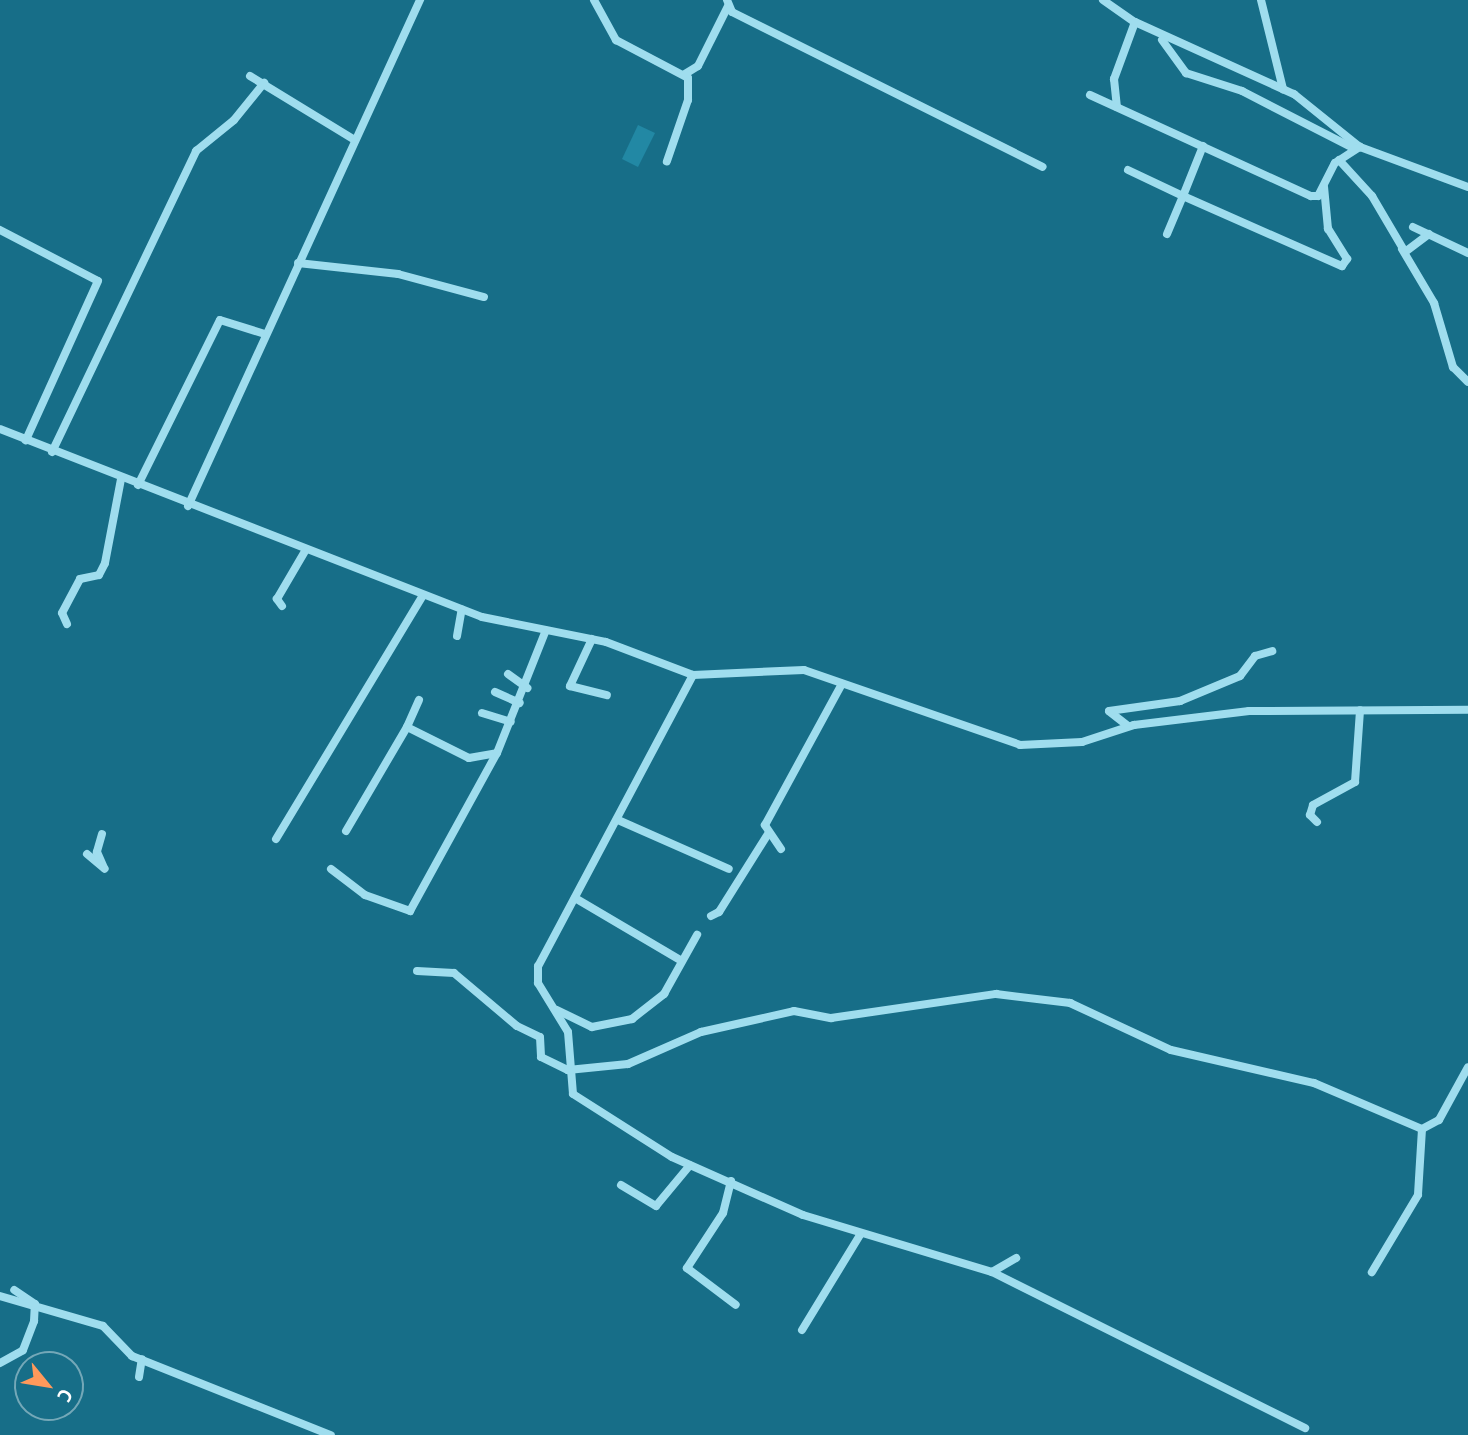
<!DOCTYPE html>
<meta charset="utf-8">
<style>
body{margin:0}
#map{position:relative;width:1468px;height:1435px;overflow:hidden;background:#176e88;font-family:"PT Sans",sans-serif}
div>[style]{position:absolute}
.green>*{inset:0;background:#2288a4}
.minor>*{height:8px;margin:-4px;padding:0 4px;transform-origin:4px;border-radius:4px;background:#9fddee}
span{translate:-50% -50%;white-space:nowrap;text-align:center;line-height:1.15;-webkit-text-stroke:7px #176e88;paint-order:stroke}
.north{position:absolute;left:14px;top:1351px;width:70px;height:70px;box-sizing:border-box;background:#176e88;border:2px solid #74a8b8;border-radius:50%;rotate:120deg;font-size:19px;font-weight:700;line-height:28px;text-align:center;color:#fff}
.north::after{content:'';display:block;margin:auto;width:24px;height:32px;background:#ff995b;clip-path:polygon(50% 0,100% 100%,50% 72%,0 100%)}
</style>
<div id="map">
<div class="green">
<div style="clip-path:polygon(638px 125px,655px 133px,638px 167px,622px 159px)"></div>
</div>
<div class="minor">
<div style="left:594px;top:0;width:46px;rotate:61.2deg"></div>
<div style="left:616px;top:40px;width:81px;rotate:27.8deg"></div>
<div style="left:688px;top:78px;width:22px;rotate:90deg"></div>
<div style="left:688px;top:100px;width:65px;rotate:109deg"></div>
<div style="left:727px;top:0;width:13px;rotate:67deg"></div>
<div style="left:732px;top:12px;width:347px;rotate:26.5deg"></div>
<div style="left:1103px;top:0;width:39px;rotate:35deg"></div>
<div style="left:1135px;top:22px;width:61px;rotate:110.2deg"></div>
<div style="left:1114px;top:79px;width:28px;rotate:84deg"></div>
<div style="left:1261px;top:0;width:92px;rotate:76.1deg"></div>
<div style="left:1135px;top:22px;width:175px;rotate:24.4deg"></div>
<div style="left:1294px;top:94px;width:85px;rotate:38.8deg"></div>
<div style="left:1162px;top:40px;width:41px;rotate:54deg"></div>
<div style="left:1186px;top:73px;width:59px;rotate:17.8deg"></div>
<div style="left:1242px;top:91px;width:127px;rotate:27.2deg"></div>
<div style="left:685px;top:74px;width:15px;rotate:-32deg"></div>
<div style="left:698px;top:66px;width:67px;rotate:-63.4deg"></div>
<div style="left:250px;top:76px;width:123px;rotate:31.4deg"></div>
<div style="left:1090px;top:95px;width:243px;rotate:24.6deg"></div>
<div style="left:1311px;top:196px;width:7px"></div>
<div style="left:1318px;top:196px;width:37px;rotate:-63deg"></div>
<div style="left:1335px;top:163px;width:30px;rotate:-33deg"></div>
<div style="left:1360px;top:147px;width:115px;rotate:20.3deg"></div>
<div style="left:1339px;top:160px;width:49px;rotate:47.5deg"></div>
<div style="left:1372px;top:196px;width:65px;rotate:59.5deg"></div>
<div style="left:1405px;top:252px;width:30px;rotate:-37deg"></div>
<div style="left:1128px;top:170px;width:61px;rotate:25.3deg"></div>
<div style="left:1183px;top:196px;width:54px;rotate:-68.2deg"></div>
<div style="left:1413px;top:227px;width:61px;rotate:25.3deg"></div>
<div style="left:0;top:230px;width:110px;rotate:27.5deg"></div>
<div style="left:98px;top:281px;width:175px;rotate:114.4deg"></div>
<div style="left:1167px;top:234px;width:41px;rotate:-67.2deg"></div>
<div style="left:1183px;top:196px;width:174px;rotate:23.8deg"></div>
<div style="left:1342px;top:266px;width:9px;rotate:-54deg"></div>
<div style="left:1347px;top:259px;width:36px;rotate:-122deg"></div>
<div style="left:1328px;top:229px;width:42px;rotate:-95.4deg"></div>
<div style="left:1402px;top:249px;width:63px;rotate:59.3deg"></div>
<div style="left:1434px;top:303px;width:67px;rotate:73.5deg"></div>
<div style="left:1453px;top:367px;width:21px;rotate:45deg"></div>
<div style="left:298px;top:263px;width:101px;rotate:6.3deg"></div>
<div style="left:398px;top:274px;width:89px;rotate:15deg"></div>
<div style="left:0;top:429px;width:517px;rotate:21.31deg"></div>
<div style="left:482px;top:617px;width:126px;rotate:11.4deg"></div>
<div style="left:606px;top:642px;width:93px;rotate:20.8deg"></div>
<div style="left:693px;top:675px;width:111px;rotate:-2.6deg"></div>
<div style="left:804px;top:670px;width:229px;rotate:19.1deg"></div>
<div style="left:1020px;top:745px;width:62px;rotate:-2.8deg"></div>
<div style="left:1082px;top:742px;width:55px;rotate:-18.1deg"></div>
<div style="left:1134px;top:725px;width:116px;rotate:-6.9deg"></div>
<div style="left:1249px;top:711px;width:219px;rotate:-0.3deg"></div>
<div style="left:52px;top:452px;width:334px;rotate:-64.4deg"></div>
<div style="left:196px;top:151px;width:49px;rotate:-39.2deg"></div>
<div style="left:234px;top:120px;width:48px;rotate:-51deg"></div>
<div style="left:138px;top:485px;width:184px;rotate:-63.6deg"></div>
<div style="left:220px;top:320px;width:47px;rotate:17.3deg"></div>
<div style="left:188px;top:506px;width:557px;rotate:-65.37deg"></div>
<div style="left:282px;top:606px;width:9px;rotate:-126deg"></div>
<div style="left:277px;top:599px;width:56px;rotate:-59.7deg"></div>
<div style="left:67px;top:624px;width:12px;rotate:-114deg"></div>
<div style="left:62px;top:613px;width:38px;rotate:-62deg"></div>
<div style="left:80px;top:579px;width:19px;rotate:-12deg"></div>
<div style="left:99px;top:575px;width:13px;rotate:-63deg"></div>
<div style="left:105px;top:563px;width:86px;rotate:-79.2deg"></div>
<div style="left:457px;top:636px;width:27px;rotate:-80deg"></div>
<div style="left:592px;top:639px;width:52px;rotate:115.1deg"></div>
<div style="left:570px;top:686px;width:38px;rotate:14deg"></div>
<div style="left:508px;top:674px;width:24px;rotate:36deg"></div>
<div style="left:693px;top:675px;width:330px;rotate:118deg"></div>
<div style="left:538px;top:966px;width:17px;rotate:90deg"></div>
<div style="left:538px;top:983px;width:57px;rotate:58.5deg"></div>
<div style="left:568px;top:1032px;width:62px;rotate:85.4deg"></div>
<div style="left:573px;top:1094px;width:117px;rotate:32.5deg"></div>
<div style="left:672px;top:1157px;width:143px;rotate:23.9deg"></div>
<div style="left:803px;top:1215px;width:197px;rotate:16.8deg"></div>
<div style="left:992px;top:1272px;width:28px;rotate:-30deg"></div>
<div style="left:495px;top:692px;width:27px;rotate:24deg"></div>
<div style="left:419px;top:700px;width:30px;rotate:114deg"></div>
<div style="left:407px;top:727px;width:69px;rotate:26.6deg"></div>
<div style="left:469px;top:758px;width:28px;rotate:-10deg"></div>
<div style="left:497px;top:753px;width:132px;rotate:-68.3deg"></div>
<div style="left:482px;top:713px;width:30px;rotate:17deg"></div>
<div style="left:1128px;top:726px;width:24px;rotate:-142deg"></div>
<div style="left:1109px;top:711px;width:72px;rotate:-8deg"></div>
<div style="left:1180px;top:701px;width:65px;rotate:-22.6deg"></div>
<div style="left:1240px;top:676px;width:25px;rotate:-53deg"></div>
<div style="left:1255px;top:656px;width:18px;rotate:-16deg"></div>
<div style="left:618px;top:820px;width:121px;rotate:23.8deg"></div>
<div style="left:1317px;top:822px;width:10px;rotate:-135deg"></div>
<div style="left:1310px;top:815px;width:10px;rotate:-73deg"></div>
<div style="left:1313px;top:805px;width:48px;rotate:-28.7deg"></div>
<div style="left:1355px;top:782px;width:72px;rotate:-86deg"></div>
<div style="left:346px;top:831px;width:121px;rotate:-59.6deg"></div>
<div style="left:102px;top:834px;width:19px;rotate:106deg"></div>
<div style="left:97px;top:852px;width:17px;rotate:66deg"></div>
<div style="left:276px;top:839px;width:283px;rotate:-58.9deg"></div>
<div style="left:781px;top:849px;width:29px;rotate:-124deg"></div>
<div style="left:765px;top:825px;width:161px;rotate:-61.4deg"></div>
<div style="left:87px;top:854px;width:23px;rotate:40deg"></div>
<div style="left:331px;top:869px;width:43px;rotate:37.4deg"></div>
<div style="left:365px;top:895px;width:48px;rotate:19.6deg"></div>
<div style="left:410px;top:911px;width:180px;rotate:-61.2deg"></div>
<div style="left:575px;top:898px;width:124px;rotate:30.5deg"></div>
<div style="left:711px;top:916px;width:9px;rotate:-27deg"></div>
<div style="left:719px;top:912px;width:92px;rotate:-57.9deg"></div>
<div style="left:417px;top:971px;width:37px;rotate:3deg"></div>
<div style="left:454px;top:973px;width:82px;rotate:40.1deg"></div>
<div style="left:517px;top:1026px;width:25px;rotate:26deg"></div>
<div style="left:540px;top:1037px;width:20px;rotate:87deg"></div>
<div style="left:541px;top:1057px;width:30px;rotate:26deg"></div>
<div style="left:568px;top:1070px;width:60px;rotate:-5.7deg"></div>
<div style="left:628px;top:1064px;width:80px;rotate:-23.7deg"></div>
<div style="left:701px;top:1032px;width:95px;rotate:-12.7deg"></div>
<div style="left:794px;top:1011px;width:38px;rotate:11deg"></div>
<div style="left:831px;top:1018px;width:167px;rotate:-8.3deg"></div>
<div style="left:996px;top:994px;width:75px;rotate:6.9deg"></div>
<div style="left:1070px;top:1003px;width:111px;rotate:25deg"></div>
<div style="left:1171px;top:1050px;width:147px;rotate:13deg"></div>
<div style="left:1314px;top:1083px;width:117px;rotate:23.1deg"></div>
<div style="left:1422px;top:1129px;width:66px;rotate:93.5deg"></div>
<div style="left:1418px;top:1195px;width:90px;rotate:120.9deg"></div>
<div style="left:557px;top:1010px;width:39px;rotate:26deg"></div>
<div style="left:592px;top:1027px;width:41px;rotate:-11.3deg"></div>
<div style="left:632px;top:1019px;width:41px;rotate:-38deg"></div>
<div style="left:664px;top:994px;width:68px;rotate:-60.8deg"></div>
<div style="left:1422px;top:1129px;width:19px;rotate:-28deg"></div>
<div style="left:1439px;top:1120px;width:60px;rotate:-61.3deg"></div>
<div style="left:731px;top:1181px;width:33px;rotate:104deg"></div>
<div style="left:723px;top:1213px;width:66px;rotate:123.2deg"></div>
<div style="left:687px;top:1268px;width:61px;rotate:37.1deg"></div>
<div style="left:621px;top:1185px;width:41px;rotate:31deg"></div>
<div style="left:656px;top:1206px;width:53px;rotate:-50.3deg"></div>
<div style="left:992px;top:1272px;width:350px;rotate:26.5deg"></div>
<div style="left:0;top:1296px;width:107px;rotate:16.2deg"></div>
<div style="left:103px;top:1326px;width:42px;rotate:46deg"></div>
<div style="left:132px;top:1356px;width:214px;rotate:21.7deg"></div>
<div style="left:802px;top:1330px;width:111px;rotate:-58.6deg"></div>
<div style="left:0;top:1363px;width:26px;rotate:-29deg"></div>
<div style="left:23px;top:1350px;width:31px;rotate:-69deg"></div>
<div style="left:34px;top:1321px;width:17px;rotate:-87deg"></div>
<div style="left:35px;top:1304px;width:25px;rotate:-146deg"></div>
<div style="left:139px;top:1377px;width:18px;rotate:-81deg"></div>
</div>
<div class="north">С</div>
</div>
